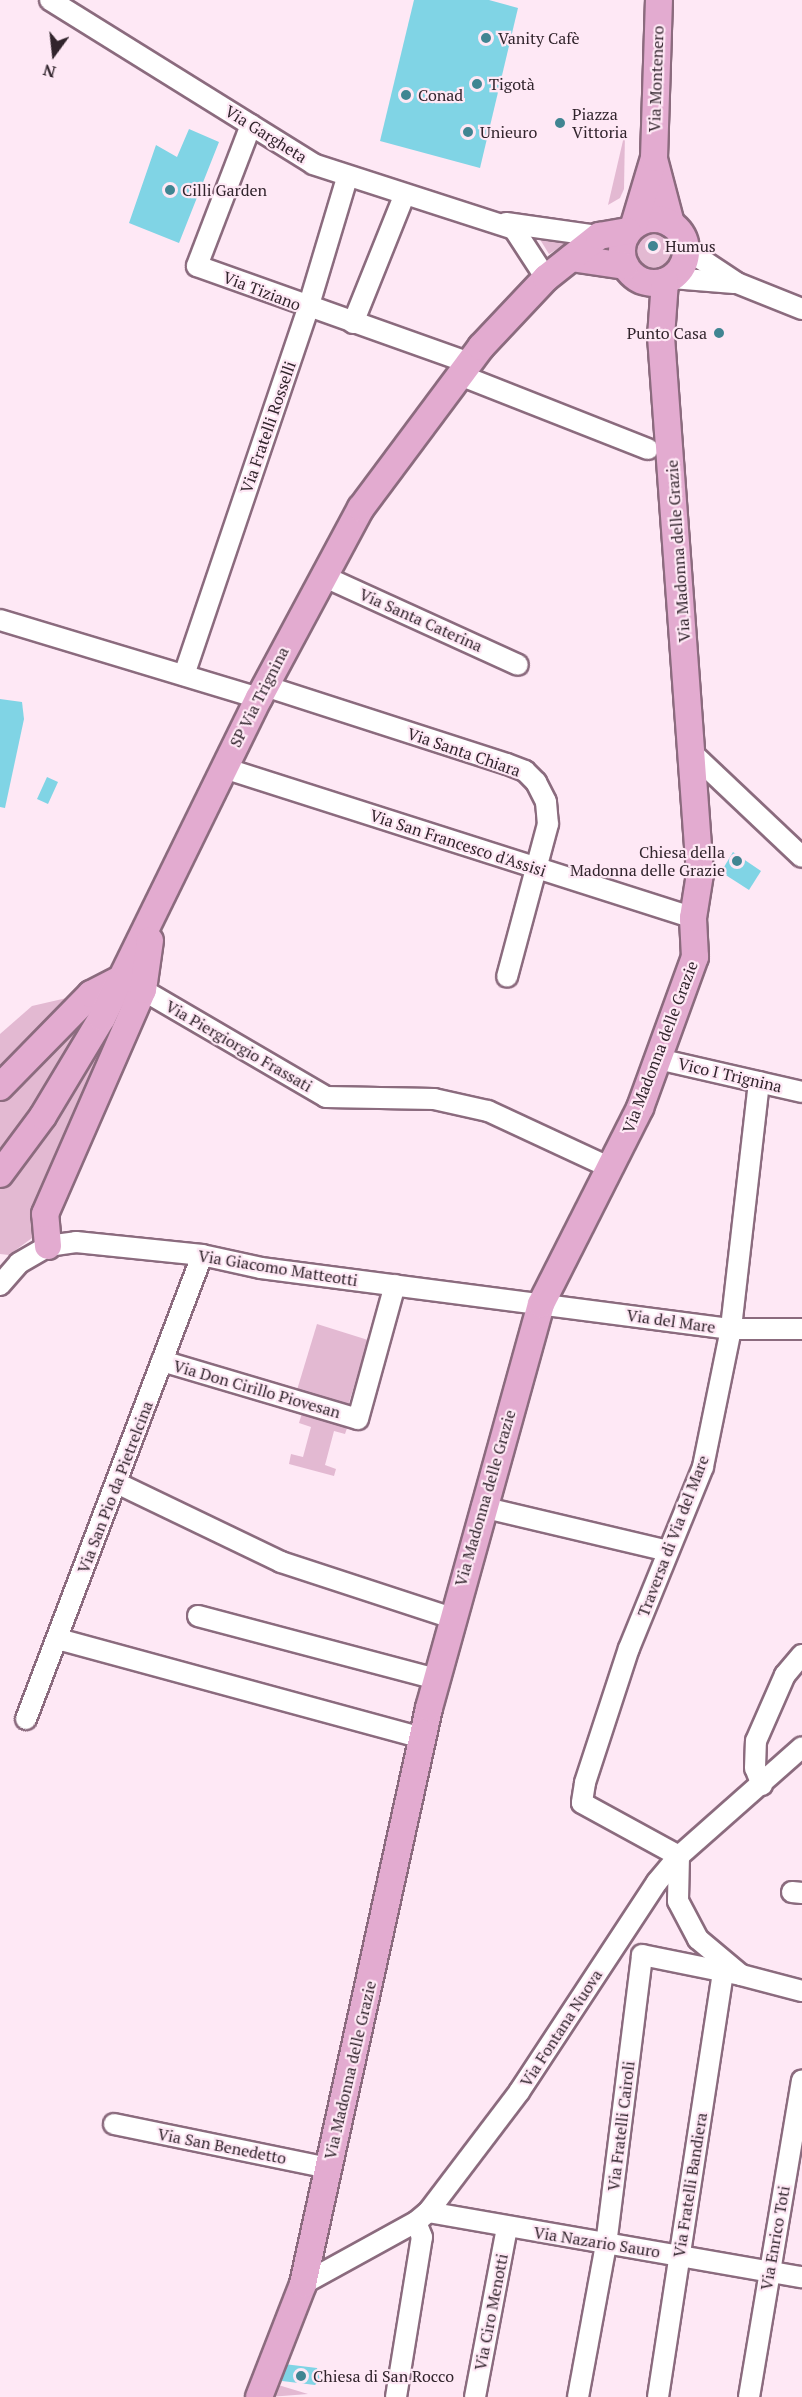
<!DOCTYPE html>
<meta charset="utf-8">
<style>
body{margin:0}
#map{position:relative;width:802px;height:2397px;overflow:hidden;background:#fee8f5;font-family:"PT Serif",serif}
div>[style]{position:absolute}
.green>*{inset:0;background:#e3b9d2}
.round{border-radius:50%}
.building>*{inset:0;background:#80d4e5}
.roads{filter:drop-shadow(2px 0 #8b6b7e) drop-shadow(-2px 0 #8b6b7e) drop-shadow(0 2px #8b6b7e) drop-shadow(0 -2px #8b6b7e)}
.minor>*{height:20px;margin:-10px;padding:0 10px;transform-origin:10px;border-radius:10px;background:#fff}
.major>*{height:26px;margin:-13px;padding:0 13px;transform-origin:13px;border-radius:13px;background:#e3abd0}
.major>.ring{margin:-13px;padding:0;box-sizing:content-box;background:none;border:26px solid #e3abd0;border-radius:50%}
.dots>*{width:16px;height:16px;translate:-50% -50%;box-sizing:border-box;border:3px solid #fee8f5;border-radius:50%}
span{translate:-50% -50%;white-space:nowrap;text-align:center;line-height:1.15;-webkit-text-stroke:4.5px #fee8f5;paint-order:stroke}
.poi-label{font-size:16px;color:#31242c}
.left{translate:0 -50%;text-align:left}
.right{translate:-100% -50%;text-align:right}
.street-label{font-size:16px;color:#31242c}
.north{position:absolute;left:24px;top:24px;width:60px;height:60px;-webkit-text-stroke:4px #fee8f5;paint-order:stroke;rotate:195deg;font-size:16px;font-weight:700;line-height:24px;text-align:center;color:#31242c}
.north::after{content:'';display:block;margin:auto;width:21px;height:27px;background:#31242c;clip-path:polygon(50% 0,100% 100%,50% 72%,0 100%)}
</style>
<div id="map">
<div class="green">
<div style="clip-path:polygon(625px 132px,624px 189px,620px 198px,608px 205px)"></div>
<div class="round" style="left:634px;top:231px;width:42px;height:42px"></div>
<div style="clip-path:polygon(536px 233px,569px 242px,549px 254px)"></div>
<div style="clip-path:polygon(71px 997px,119px 1031px,32px 1238px,9px 1255px,0 1254px,0 1034px,32px 1006px)"></div>
<div style="clip-path:polygon(317px 1324px,368px 1340px,348px 1406px,297px 1390px)"></div>
<div style="clip-path:polygon(302px 1413px,348px 1425px,345px 1434px,334px 1431px,325px 1465px,336px 1469px,334px 1476px,289px 1464px,291px 1454px,303px 1457px,311px 1427px,299px 1423px)"></div>
<div style="clip-path:polygon(275px 2384px,308px 2394px,269px 2397px)"></div>
</div>
<div class="building">
<div style="clip-path:polygon(414px 0,489px 0,518px 8px,480px 168px,380px 141px)"></div>
<div style="clip-path:polygon(189px 129px,219px 142px,179px 243px,129px 223px,156px 145px,177px 157px)"></div>
<div style="clip-path:polygon(0 699px,22px 702px,24px 719px,5px 808px,0 807px)"></div>
<div style="clip-path:polygon(47px 777px,58px 782px,48px 804px,37px 799px)"></div>
<div style="clip-path:polygon(733px 852px,761px 871px,749px 890px,721px 872px)"></div>
<div style="clip-path:polygon(284px 2364px,317px 2368px,320px 2380px,315px 2385px,282px 2381px)"></div>
</div>
<div class="roads">
<div class="minor">
<div style="left:50px;top:0;width:310px;rotate:31.9deg"></div>
<div style="left:313px;top:164px;width:211px;rotate:17.9deg"></div>
<div style="left:514px;top:229px;width:59px;rotate:56.9deg"></div>
<div style="left:251px;top:125px;width:151px;rotate:111deg"></div>
<div style="left:197px;top:266px;width:290px;rotate:19.6deg"></div>
<div style="left:506px;top:223px;width:94px;rotate:8deg"></div>
<div style="left:686px;top:249px;width:61px;rotate:33.7deg"></div>
<div style="left:737px;top:283px;width:70px;rotate:21.8deg"></div>
<div style="left:672px;top:278px;width:62px;rotate:4.6deg"></div>
<div style="left:353px;top:323px;width:137px;rotate:-68.1deg"></div>
<div style="left:460px;top:375px;width:202px;rotate:21.5deg"></div>
<div style="left:323px;top:576px;width:214px;rotate:24.5deg"></div>
<div style="left:0;top:620px;width:270px;rotate:16.8deg"></div>
<div style="left:184px;top:675px;width:387px;rotate:-71.3deg"></div>
<div style="left:308px;top:308px;width:136px;rotate:-73.3deg"></div>
<div style="left:265px;top:686px;width:254px;rotate:17.9deg"></div>
<div style="left:507px;top:764px;width:19px;rotate:21deg"></div>
<div style="left:525px;top:771px;width:16px;rotate:45deg"></div>
<div style="left:536px;top:782px;width:22px;rotate:63deg"></div>
<div style="left:546px;top:802px;width:22px;rotate:85deg"></div>
<div style="left:548px;top:824px;width:158px;rotate:105deg"></div>
<div style="left:692px;top:753px;width:151px;rotate:43.4deg"></div>
<div style="left:224px;top:768px;width:492px;rotate:17.7deg"></div>
<div style="left:143px;top:990px;width:212px;rotate:30.3deg"></div>
<div style="left:326px;top:1097px;width:108px;rotate:1.1deg"></div>
<div style="left:434px;top:1099px;width:55px;rotate:12.5deg"></div>
<div style="left:488px;top:1111px;width:136px;rotate:24.9deg"></div>
<div style="left:658px;top:1059px;width:148px;rotate:12.9deg"></div>
<div style="left:759px;top:1082px;width:249px;rotate:96.5deg"></div>
<div style="left:731px;top:1329px;width:141px;rotate:101.5deg"></div>
<div style="left:703px;top:1467px;width:196px;rotate:112.2deg"></div>
<div style="left:629px;top:1648px;width:142px;rotate:108.1deg"></div>
<div style="left:585px;top:1783px;width:20px;rotate:99deg"></div>
<div style="left:582px;top:1803px;width:111px;rotate:28.7deg"></div>
<div style="left:679px;top:1856px;width:45px;rotate:91.3deg"></div>
<div style="left:678px;top:1901px;width:43px;rotate:62.2deg"></div>
<div style="left:698px;top:1939px;width:56px;rotate:39.9deg"></div>
<div style="left:741px;top:1975px;width:63px;rotate:14.7deg"></div>
<div style="left:0;top:1285px;width:29px;rotate:-49deg"></div>
<div style="left:19px;top:1263px;width:34px;rotate:-30deg"></div>
<div style="left:48px;top:1246px;width:28px;rotate:-8deg"></div>
<div style="left:76px;top:1242px;width:127px;rotate:5.9deg"></div>
<div style="left:202px;top:1255px;width:60px;rotate:12.4deg"></div>
<div style="left:261px;top:1268px;width:474px;rotate:7.4deg"></div>
<div style="left:731px;top:1329px;width:71px"></div>
<div style="left:162px;top:1361px;width:204px;rotate:16.5deg"></div>
<div style="left:358px;top:1419px;width:139px;rotate:-74.6deg"></div>
<div style="left:117px;top:1483px;width:182px;rotate:25.7deg"></div>
<div style="left:281px;top:1562px;width:180px;rotate:18.1deg"></div>
<div style="left:482px;top:1507px;width:191px;rotate:13.3deg"></div>
<div style="left:198px;top:1616px;width:246px;rotate:14.8deg"></div>
<div style="left:58px;top:1639px;width:378px;rotate:15.2deg"></div>
<div style="left:26px;top:1719px;width:496px;rotate:-69.2deg"></div>
<div style="left:762px;top:1785px;width:18px;rotate:-112deg"></div>
<div style="left:755px;top:1768px;width:27px;rotate:-88deg"></div>
<div style="left:756px;top:1741px;width:72px;rotate:-66.3deg"></div>
<div style="left:785px;top:1675px;width:26px;rotate:-50deg"></div>
<div style="left:792px;top:1892px;width:10px;rotate:6deg"></div>
<div style="left:114px;top:2124px;width:219px;rotate:11.6deg"></div>
<div style="left:428px;top:2212px;width:380px;rotate:9.9deg"></div>
<div style="left:303px;top:2284px;width:129px;rotate:-28.8deg"></div>
<div style="left:416px;top:2222px;width:16px;rotate:-40deg"></div>
<div style="left:428px;top:2212px;width:151px;rotate:-52.8deg"></div>
<div style="left:519px;top:2092px;width:251px;rotate:-56.7deg"></div>
<div style="left:657px;top:1882px;width:34px;rotate:-50deg"></div>
<div style="left:679px;top:1856px;width:164px;rotate:-41.5deg"></div>
<div style="left:396px;top:2397px;width:162px;rotate:-80.8deg"></div>
<div style="left:422px;top:2237px;width:16px;rotate:-112deg"></div>
<div style="left:475px;top:2397px;width:173px;rotate:-79.3deg"></div>
<div style="left:578px;top:2397px;width:155px;rotate:-79.6deg"></div>
<div style="left:606px;top:2245px;width:292px;rotate:-82.9deg"></div>
<div style="left:642px;top:1955px;width:101px;rotate:11.4deg"></div>
<div style="left:658px;top:2397px;width:428px;rotate:-81.3deg"></div>
<div style="left:749px;top:2397px;width:321px;rotate:-80.5deg"></div>
</div>
<div class="major">
<div style="left:654px;top:159px;width:67px;rotate:75.3deg"></div>
<div class="ring" style="left:622px;top:219px;width:38px;height:38px"></div>
<div style="left:634px;top:225px;width:70px;rotate:-73.4deg"></div>
<div style="left:654px;top:158px;width:158px;rotate:-88.2deg"></div>
<div style="left:572px;top:258px;width:54px;rotate:8.6deg"></div>
<div style="left:0;top:1087px;width:130px;rotate:-45.6deg"></div>
<div style="left:91px;top:994px;width:36px;rotate:-27deg"></div>
<div style="left:0;top:1174px;width:72px;rotate:-53.4deg"></div>
<div style="left:43px;top:1116px;width:114px;rotate:-59deg"></div>
<div style="left:102px;top:1018px;width:356px;rotate:-63.9deg"></div>
<div style="left:259px;top:698px;width:216px;rotate:-61.8deg"></div>
<div style="left:361px;top:508px;width:201px;rotate:-53.3deg"></div>
<div style="left:481px;top:347px;width:95px;rotate:-46.7deg"></div>
<div style="left:546px;top:278px;width:68px;rotate:-38.4deg"></div>
<div style="left:599px;top:236px;width:29px;rotate:-10deg"></div>
<div style="left:48px;top:1246px;width:32px;rotate:-95deg"></div>
<div style="left:45px;top:1214px;width:244px;rotate:-66.4deg"></div>
<div style="left:143px;top:990px;width:50px;rotate:-82deg"></div>
<div style="left:259px;top:2397px;width:121px;rotate:-68.7deg"></div>
<div style="left:303px;top:2284px;width:590px;rotate:-77.66deg"></div>
<div style="left:429px;top:1708px;width:419px;rotate:-74.5deg"></div>
<div style="left:541px;top:1304px;width:220px;rotate:-63.2deg"></div>
<div style="left:640px;top:1108px;width:161px;rotate:-70deg"></div>
<div style="left:695px;top:957px;width:39px;rotate:-93deg"></div>
<div style="left:693px;top:918px;width:45px;rotate:-81deg"></div>
<div style="left:700px;top:874px;width:538px;rotate:-94.15deg"></div>
<div style="left:661px;top:337px;width:56px;rotate:-85.9deg"></div>
</div>
</div>
<div class="dots">
<div style="left:486px;top:38px;background:#408592"></div>
<div style="left:477px;top:84px;background:#408592"></div>
<div style="left:406px;top:95px;background:#408592"></div>
<div style="left:560px;top:123px;background:#408592"></div>
<div style="left:468px;top:132px;background:#408592"></div>
<div style="left:170px;top:190px;background:#408592"></div>
<div style="left:653px;top:246px;background:#408592"></div>
<div style="left:719px;top:333px;background:#408592"></div>
<div style="left:737px;top:861px;background:#408592"></div>
<div style="left:301px;top:2376px;background:#408592"></div>
</div>
<div class="poi-label">
<span class="left" style="left:498px;top:38px">Vanity Cafè</span>
<span class="left" style="left:489px;top:84px">Tigotà</span>
<span class="left" style="left:418px;top:95px">Conad</span>
<span class="left" style="left:572px;top:123px">Piazza<br>Vittoria</span>
<span class="left" style="left:480px;top:132px">Unieuro</span>
<span class="left" style="left:182px;top:190px">Cilli Garden</span>
<span class="left" style="left:665px;top:246px">Humus</span>
<span class="right" style="left:707px;top:333px">Punto Casa</span>
<span class="right" style="left:725px;top:861px">Chiesa della<br>Madonna delle Grazie</span>
<span class="left" style="left:313px;top:2376px">Chiesa di San Rocco</span>
</div>
<div class="street-label">
<span style="left:656px;top:79px;rotate:-88deg">Via Montenero</span>
<span style="left:266px;top:134px;rotate:32deg">Via Gargheta</span>
<span style="left:262px;top:291px;rotate:21deg">Via Tiziano</span>
<span style="left:268px;top:427px;rotate:-71deg">Via Fratelli Rosselli</span>
<span style="left:678px;top:551px;rotate:-94deg">Via Madonna delle Grazie</span>
<span style="left:421px;top:620px;rotate:24deg">Via Santa Caterina</span>
<span style="left:259px;top:697px;rotate:-63deg">SP Via Trignina</span>
<span style="left:464px;top:752px;rotate:19deg">Via Santa Chiara</span>
<span style="left:458px;top:843px;rotate:18deg">Via San Francesco d'Assisi</span>
<span style="left:239px;top:1046px;rotate:30deg">Via Piergiorgio Frassati</span>
<span style="left:660px;top:1047px;rotate:-69deg">Via Madonna delle Grazie</span>
<span style="left:730px;top:1075px;rotate:13deg">Vico I Trignina</span>
<span style="left:278px;top:1268px;rotate:9deg">Via Giacomo Matteotti</span>
<span style="left:671px;top:1321px;rotate:8deg">Via del Mare</span>
<span style="left:257px;top:1389px;rotate:16deg">Via Don Cirillo Piovesan</span>
<span style="left:115px;top:1487px;rotate:-69deg">Via San Pio da Pietrelcina</span>
<span style="left:485px;top:1498px;rotate:-74deg">Via Madonna delle Grazie</span>
<span style="left:673px;top:1536px;rotate:-69deg">Traversa di Via del Mare</span>
<span style="left:561px;top:2028px;rotate:-57deg">Via Fontana Nuova</span>
<span style="left:350px;top:2070px;rotate:-77deg">Via Madonna delle Grazie</span>
<span style="left:621px;top:2126px;rotate:-83deg">Via Fratelli Cairoli</span>
<span style="left:222px;top:2146px;rotate:11deg">Via San Benedetto</span>
<span style="left:690px;top:2185px;rotate:-81deg">Via Fratelli Bandiera</span>
<span style="left:775px;top:2238px;rotate:-80deg">Via Enrico Toti</span>
<span style="left:597px;top:2242px;rotate:9deg">Via Nazario Sauro</span>
<span style="left:491px;top:2312px;rotate:-79deg">Via Ciro Menotti</span>
</div>
<div class="north">N</div>
</div>
